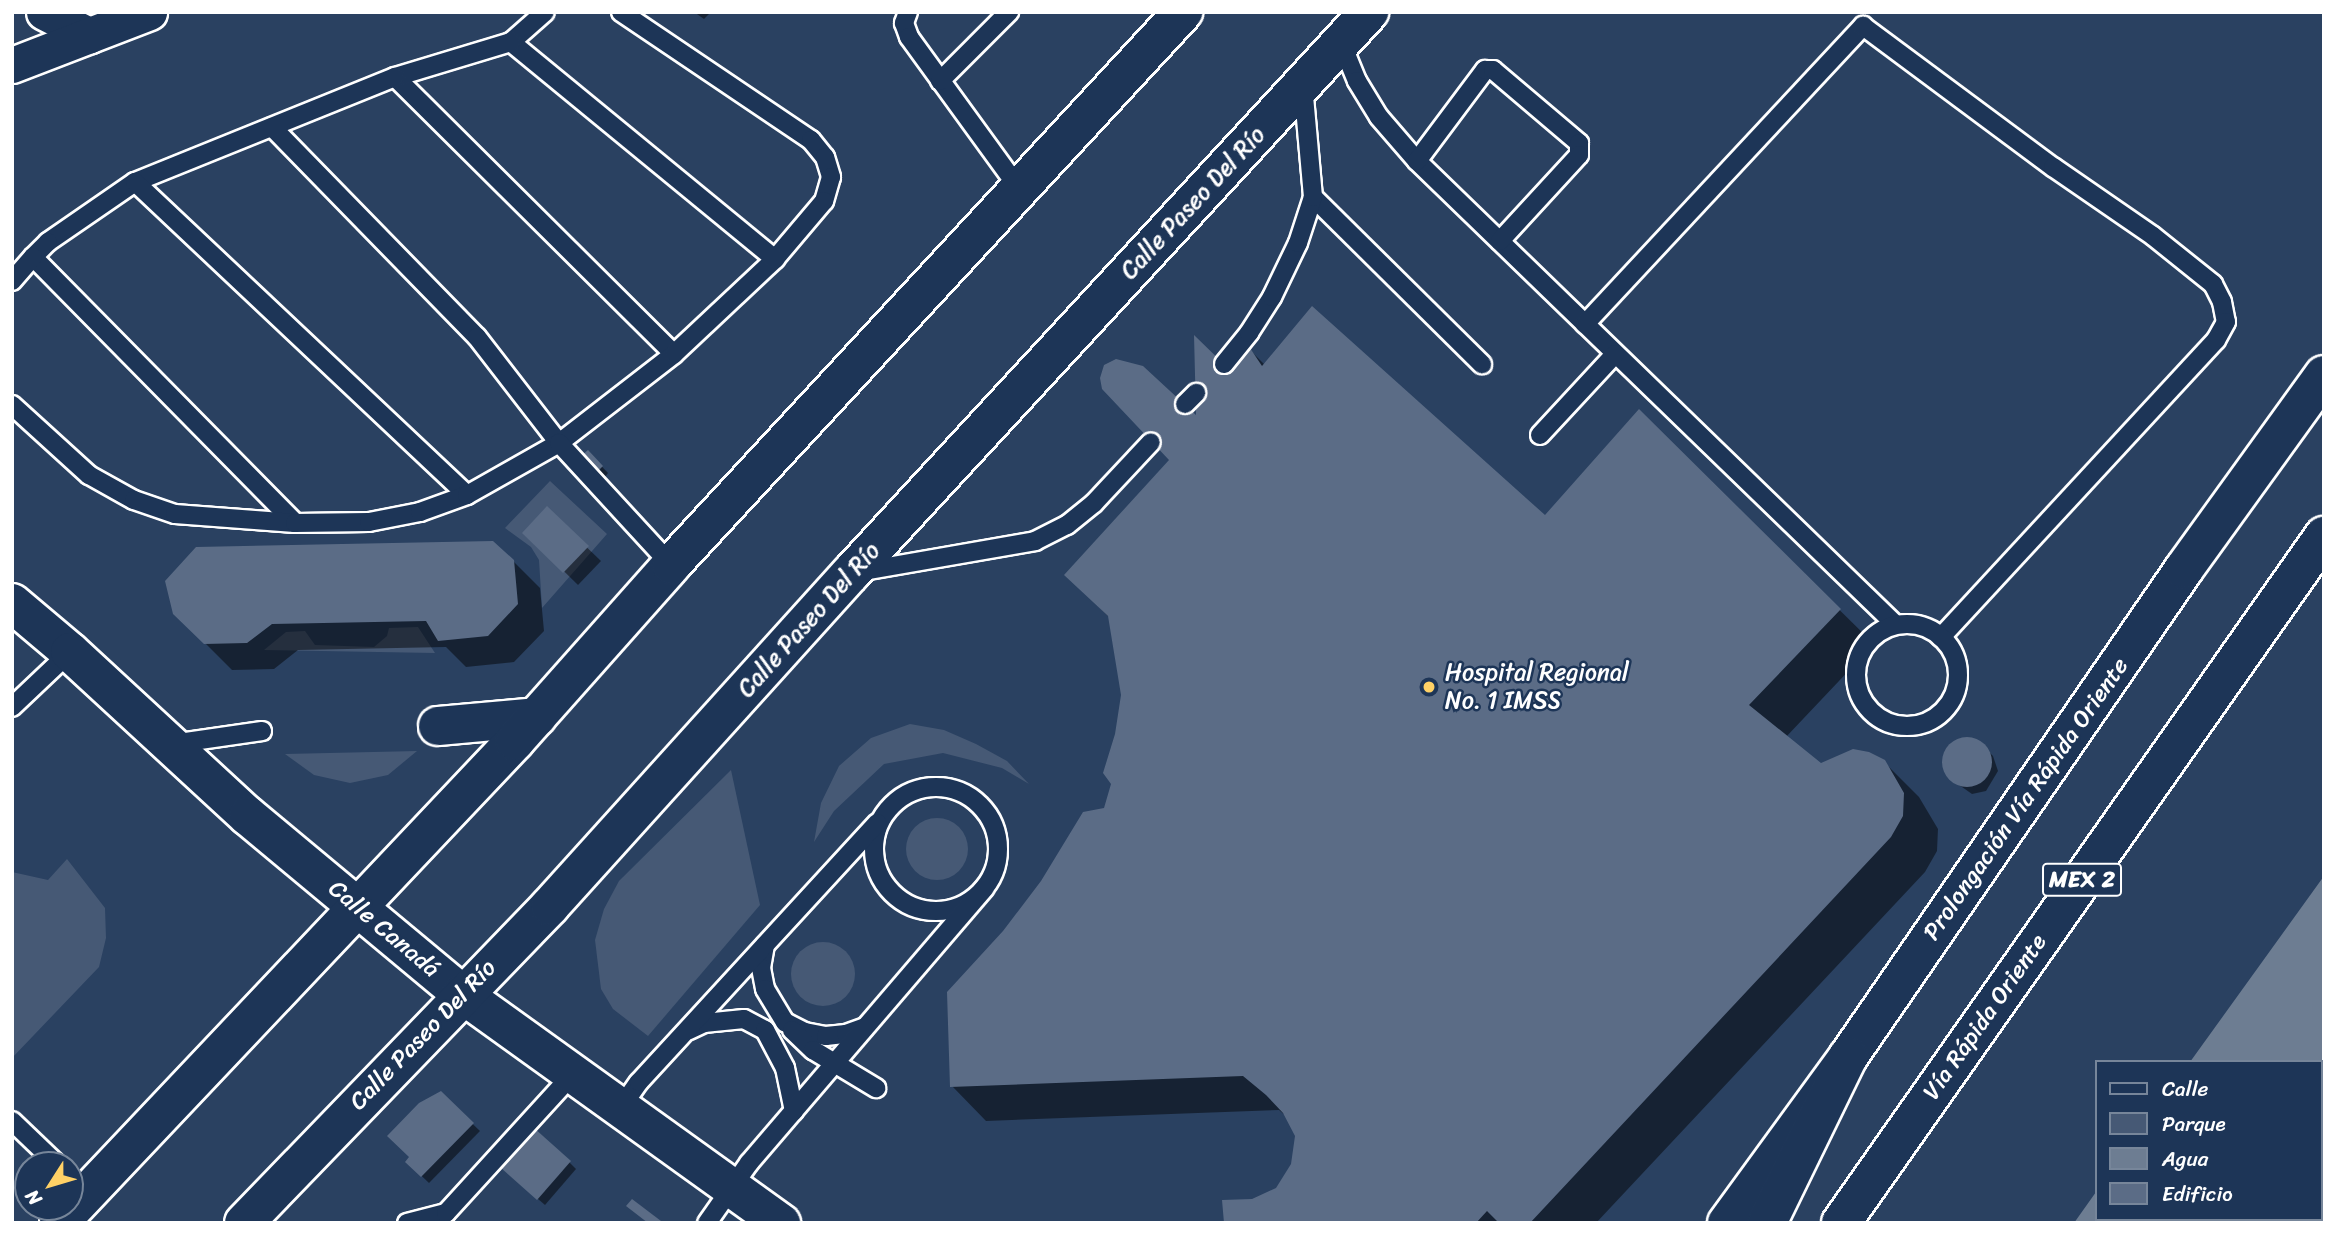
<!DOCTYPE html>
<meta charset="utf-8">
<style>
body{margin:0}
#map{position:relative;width:2336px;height:1235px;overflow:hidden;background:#2a4161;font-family:Sriracha,sans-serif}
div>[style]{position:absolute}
.green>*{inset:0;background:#465975}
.round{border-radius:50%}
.water>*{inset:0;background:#6d7d92}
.shadow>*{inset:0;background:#0007}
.building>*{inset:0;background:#5b6c86}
.roads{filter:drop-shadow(2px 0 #fff) drop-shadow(-2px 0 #fff) drop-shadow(0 2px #fff) drop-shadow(0 -2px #fff)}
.service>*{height:18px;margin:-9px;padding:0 9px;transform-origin:9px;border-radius:9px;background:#1d3557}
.service>.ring{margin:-9px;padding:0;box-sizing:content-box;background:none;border:18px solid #1d3557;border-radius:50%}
.minor>*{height:35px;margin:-17.5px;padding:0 17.5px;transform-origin:17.5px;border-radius:17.5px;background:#1d3557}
.tertiary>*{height:38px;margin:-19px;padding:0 19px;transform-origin:19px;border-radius:19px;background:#1d3557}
.secondary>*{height:38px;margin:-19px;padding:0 19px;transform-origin:19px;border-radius:19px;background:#1d3557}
.trunk>*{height:38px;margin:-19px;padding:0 19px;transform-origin:19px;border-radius:19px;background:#1d3557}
.dots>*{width:19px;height:19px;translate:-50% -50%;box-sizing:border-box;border:4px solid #1d3557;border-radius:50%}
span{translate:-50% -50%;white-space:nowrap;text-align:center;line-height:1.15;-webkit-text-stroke:5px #1d3557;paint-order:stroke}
.shield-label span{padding:2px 5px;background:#1d3557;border:2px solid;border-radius:5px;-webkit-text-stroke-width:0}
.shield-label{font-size:23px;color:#fff;font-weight:700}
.street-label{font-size:24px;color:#fff}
.poi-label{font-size:24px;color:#fff}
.left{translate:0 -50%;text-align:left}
.frame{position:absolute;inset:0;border:14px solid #fff;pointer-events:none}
.legend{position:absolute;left:2095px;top:1060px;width:228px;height:161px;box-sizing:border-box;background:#1d3557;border:2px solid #77869a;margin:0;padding:9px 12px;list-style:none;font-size:21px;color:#fff}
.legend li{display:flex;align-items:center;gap:14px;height:35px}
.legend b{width:35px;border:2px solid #77869a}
.north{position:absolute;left:14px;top:1151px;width:70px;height:70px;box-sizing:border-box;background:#1d3557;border:2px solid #77869a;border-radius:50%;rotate:233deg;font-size:19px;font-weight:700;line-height:28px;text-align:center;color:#fff}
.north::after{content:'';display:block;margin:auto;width:24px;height:32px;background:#ffd166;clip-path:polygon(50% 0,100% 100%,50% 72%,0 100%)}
</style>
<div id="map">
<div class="green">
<div style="clip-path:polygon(550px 481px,607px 534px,542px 608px,539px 560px,531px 547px,505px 528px)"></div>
<div style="clip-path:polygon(418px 627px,435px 653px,264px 650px,286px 632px,305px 631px,315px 645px,374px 647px,387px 636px,389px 628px)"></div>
<div style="clip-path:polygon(910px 724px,944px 730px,976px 744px,1007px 761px,1029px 784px,1002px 768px,943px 753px,884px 764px,834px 811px,814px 842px,821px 803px,839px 766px,871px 738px)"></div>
<div style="clip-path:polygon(417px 751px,388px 775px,350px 783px,314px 775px,285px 754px)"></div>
<div style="clip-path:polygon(731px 770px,760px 905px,648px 1036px,613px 1009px,601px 989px,595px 940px,604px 909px,619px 881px)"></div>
<div class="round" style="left:906px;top:818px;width:62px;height:62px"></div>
<div style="clip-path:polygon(67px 859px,105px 908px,106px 938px,99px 967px,12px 1058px,12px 872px,48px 880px)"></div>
<div class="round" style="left:791px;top:942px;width:64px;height:64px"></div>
</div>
<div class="water">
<div style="clip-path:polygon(2324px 876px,2324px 1223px,2074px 1223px,2096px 1192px,2096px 1219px,2320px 1219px,2320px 1062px,2190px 1062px)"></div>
</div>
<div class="shadow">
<div style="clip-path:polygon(694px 12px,711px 12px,704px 19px)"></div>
<div style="clip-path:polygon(1250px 350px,1265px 365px,1545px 518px,1639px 412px,1874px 644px,1786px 737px,1821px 765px,1884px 762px,1919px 797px,1938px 829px,1937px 851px,1925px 872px,1596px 1223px,1226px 1223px,1253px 1201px,1277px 1190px,1292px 1165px,1296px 1136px,1286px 1116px,1279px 1110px,986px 1121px,952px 1086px,1005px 932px,1105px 809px,1113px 784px,1122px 695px,1110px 618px,1066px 575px,1171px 460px,1230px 373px)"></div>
<div style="clip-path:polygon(588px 452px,608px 473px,605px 477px,584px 456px)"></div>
<div style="clip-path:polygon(547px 509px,601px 561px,578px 585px,525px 533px)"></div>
<div style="clip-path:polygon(513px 561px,540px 588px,544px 631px,514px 662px,466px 667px,446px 647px,298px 650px,274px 669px,232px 670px,175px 613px)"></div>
<div style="clip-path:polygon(1964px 739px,1980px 743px,1993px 756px,1998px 771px,1986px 791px,1972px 794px,1952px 780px,1944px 759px,1950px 747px)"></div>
<div style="clip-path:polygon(441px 1094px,480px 1131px,429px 1183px,407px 1162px)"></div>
<div style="clip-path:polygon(569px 1162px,576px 1169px,545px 1205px,509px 1174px)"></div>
</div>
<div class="building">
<div style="clip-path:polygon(1312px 306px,1545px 515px,1639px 409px,1841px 609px,1749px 705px,1821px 763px,1853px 749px,1869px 752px,1885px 760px,1904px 793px,1903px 816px,1891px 837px,1530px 1223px,1499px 1223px,1487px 1211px,1476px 1223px,1224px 1223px,1222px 1200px,1252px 1199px,1276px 1188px,1291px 1164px,1295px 1136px,1283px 1113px,1266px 1095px,1243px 1076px,950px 1087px,947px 992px,1003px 931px,1041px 881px,1083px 812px,1104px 808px,1111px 784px,1103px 773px,1115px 734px,1121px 695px,1108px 616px,1064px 575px,1169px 460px,1102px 389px,1100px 378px,1104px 365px,1116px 359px,1143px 366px,1196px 415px,1194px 335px,1230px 370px,1250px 348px,1262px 366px)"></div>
<div style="clip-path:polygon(588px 450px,603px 466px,597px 472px,581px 456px)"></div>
<div style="clip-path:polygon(547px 506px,589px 546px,563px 573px,522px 533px)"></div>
<div style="clip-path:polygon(493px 541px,514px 560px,518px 604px,488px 636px,438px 641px,426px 621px,272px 624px,247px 643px,204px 644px,173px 614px,165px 581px,196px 547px)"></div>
<div class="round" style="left:1942px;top:737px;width:50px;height:50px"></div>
<div style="clip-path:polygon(441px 1091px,474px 1123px,421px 1177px,405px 1162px,409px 1157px,387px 1136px,419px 1103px)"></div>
<div style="clip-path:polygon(534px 1128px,571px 1161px,537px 1200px,500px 1167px)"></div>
<div style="clip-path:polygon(632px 1199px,661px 1221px,660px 1223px,648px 1223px,626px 1206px)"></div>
</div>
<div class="roads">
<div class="service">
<div style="left:621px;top:12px;width:229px;rotate:34deg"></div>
<div style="left:811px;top:140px;width:22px;rotate:51deg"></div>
<div style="left:825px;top:157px;width:21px;rotate:73deg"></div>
<div style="left:831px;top:177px;width:25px;rotate:106deg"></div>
<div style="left:824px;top:201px;width:76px;rotate:130.2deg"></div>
<div style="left:908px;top:12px;width:12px;rotate:110deg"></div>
<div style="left:904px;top:23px;width:15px;rotate:70deg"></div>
<div style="left:909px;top:37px;width:185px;rotate:54deg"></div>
<div style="left:511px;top:42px;width:45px;rotate:-41.4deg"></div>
<div style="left:1341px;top:42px;width:42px;rotate:67.7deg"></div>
<div style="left:1357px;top:81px;width:42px;rotate:58.6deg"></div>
<div style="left:1379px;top:117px;width:58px;rotate:49.2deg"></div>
<div style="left:1417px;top:161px;width:667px;rotate:44.09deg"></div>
<div style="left:395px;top:77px;width:393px;rotate:44.8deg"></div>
<div style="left:940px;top:81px;width:98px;rotate:-45deg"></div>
<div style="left:272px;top:127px;width:293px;rotate:45.7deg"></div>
<div style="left:477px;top:337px;width:134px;rotate:52.3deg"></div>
<div style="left:559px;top:443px;width:145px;rotate:-37.7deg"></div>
<div style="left:674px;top:354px;width:139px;rotate:-43.2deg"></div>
<div style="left:775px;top:259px;width:342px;rotate:-140.6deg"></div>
<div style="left:511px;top:42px;width:121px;rotate:163.2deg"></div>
<div style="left:395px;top:77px;width:280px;rotate:158deg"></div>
<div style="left:135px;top:182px;width:106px;rotate:145.4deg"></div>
<div style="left:48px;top:242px;width:21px;rotate:135deg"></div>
<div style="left:33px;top:257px;width:373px;rotate:45.4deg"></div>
<div style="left:1417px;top:161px;width:114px;rotate:-53.2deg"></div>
<div style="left:1485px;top:70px;width:8px"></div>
<div style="left:1493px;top:70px;width:113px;rotate:40.3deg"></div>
<div style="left:1579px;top:143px;width:12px;rotate:90deg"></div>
<div style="left:1579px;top:155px;width:117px;rotate:132.6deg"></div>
<div style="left:135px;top:182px;width:456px;rotate:43.3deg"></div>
<div style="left:1313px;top:197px;width:238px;rotate:44.7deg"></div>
<div style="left:12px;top:281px;width:32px;rotate:-49deg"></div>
<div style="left:1585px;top:324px;width:408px;rotate:-47deg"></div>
<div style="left:1863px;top:26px;width:237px;rotate:36.6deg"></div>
<div style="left:2053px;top:167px;width:121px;rotate:34.6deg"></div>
<div style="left:2153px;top:236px;width:77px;rotate:38.7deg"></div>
<div style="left:2213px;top:284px;width:20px;rotate:63deg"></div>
<div style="left:2222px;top:302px;width:20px;rotate:79deg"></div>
<div style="left:2226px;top:322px;width:21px;rotate:119deg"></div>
<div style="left:2216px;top:340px;width:405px;rotate:132.8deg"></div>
<div style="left:1224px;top:364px;width:40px;rotate:-51deg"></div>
<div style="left:1249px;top:333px;width:43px;rotate:-57.4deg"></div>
<div style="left:1272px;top:297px;width:60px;rotate:-64.3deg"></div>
<div style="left:1298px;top:243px;width:48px;rotate:-71.9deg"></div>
<div style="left:1313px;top:197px;width:113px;rotate:-95.1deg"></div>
<div style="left:1185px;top:404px;width:16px;rotate:-45deg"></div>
<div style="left:12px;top:405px;width:104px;rotate:42.3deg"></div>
<div style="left:89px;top:475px;width:51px;rotate:29.1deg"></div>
<div style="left:134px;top:500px;width:43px;rotate:18.9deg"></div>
<div style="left:175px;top:514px;width:120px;rotate:4.3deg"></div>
<div style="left:295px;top:523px;width:74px;rotate:-0.8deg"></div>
<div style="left:369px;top:522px;width:52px;rotate:-11.1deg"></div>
<div style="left:420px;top:512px;width:50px;rotate:-19.9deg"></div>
<div style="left:467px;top:495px;width:106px;rotate:-29.5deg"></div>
<div style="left:559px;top:443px;width:166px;rotate:47.4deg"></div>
<div style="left:1540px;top:435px;width:110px;rotate:-47.2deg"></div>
<div style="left:858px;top:572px;width:180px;rotate:-9.9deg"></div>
<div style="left:1035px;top:541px;width:36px;rotate:-27deg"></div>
<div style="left:1067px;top:525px;width:35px;rotate:-39deg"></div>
<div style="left:1094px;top:503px;width:83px;rotate:-46.9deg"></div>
<div class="ring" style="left:1856px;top:624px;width:84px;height:84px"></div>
<div style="left:12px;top:707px;width:80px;rotate:-43.5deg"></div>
<div style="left:172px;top:744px;width:91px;rotate:-8.2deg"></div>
<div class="ring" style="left:874px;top:787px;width:106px;height:106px"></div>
<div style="left:765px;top:945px;width:23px;rotate:100deg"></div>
<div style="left:761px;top:968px;width:21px;rotate:79deg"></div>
<div style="left:765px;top:989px;width:39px;rotate:59deg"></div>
<div style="left:785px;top:1022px;width:22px;rotate:27deg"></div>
<div style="left:805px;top:1032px;width:21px;rotate:11deg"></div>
<div style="left:826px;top:1036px;width:20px;rotate:-6deg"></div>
<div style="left:846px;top:1034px;width:20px;rotate:-20deg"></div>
<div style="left:689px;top:1030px;width:17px;rotate:-25deg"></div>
<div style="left:704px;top:1023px;width:40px;rotate:-5.7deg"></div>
<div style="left:744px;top:1019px;width:24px;rotate:28deg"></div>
<div style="left:765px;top:1030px;width:43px;rotate:62.2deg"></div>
<div style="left:785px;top:1068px;width:44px;rotate:78.2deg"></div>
<div style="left:792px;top:1030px;width:29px;rotate:44deg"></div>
<div style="left:813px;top:1050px;width:74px;rotate:31.1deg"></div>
<div style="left:622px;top:1106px;width:29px;rotate:-55deg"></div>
<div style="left:639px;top:1082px;width:352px;rotate:-47.4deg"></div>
<div style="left:12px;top:1121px;width:64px;rotate:43.7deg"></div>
<div style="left:407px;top:1223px;width:40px;rotate:-14.4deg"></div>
<div style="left:446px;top:1213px;width:190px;rotate:-47.6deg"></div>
<div style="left:707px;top:1223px;width:73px;rotate:-55deg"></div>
<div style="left:749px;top:1163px;width:362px;rotate:-49.4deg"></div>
</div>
<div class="minor">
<div style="left:44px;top:12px;width:51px;rotate:27.1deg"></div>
<div style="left:12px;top:65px;width:147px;rotate:-21.1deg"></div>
</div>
<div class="tertiary">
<div style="left:12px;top:603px;width:76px;rotate:40.2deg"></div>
<div style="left:70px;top:652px;width:242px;rotate:42.7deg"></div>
<div style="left:248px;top:816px;width:278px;rotate:39.8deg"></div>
<div style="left:462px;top:994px;width:393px;rotate:35.7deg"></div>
</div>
<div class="secondary">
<div style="left:438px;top:726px;width:99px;rotate:-5.2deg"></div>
<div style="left:59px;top:1223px;width:664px;rotate:-46.59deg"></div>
<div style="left:515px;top:741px;width:235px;rotate:-48.4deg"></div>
<div style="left:671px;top:565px;width:754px;rotate:-47.2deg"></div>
<div style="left:244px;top:1223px;width:441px;rotate:-46deg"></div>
<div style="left:550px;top:906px;width:449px;rotate:-47.9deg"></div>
<div style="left:851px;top:573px;width:764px;rotate:-47.28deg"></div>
<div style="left:1727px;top:1223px;width:205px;rotate:-53.9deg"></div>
<div style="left:1848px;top:1057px;width:592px;rotate:-55.45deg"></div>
<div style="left:2184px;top:569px;width:239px;rotate:-54.2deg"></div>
</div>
<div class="trunk">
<div style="left:1767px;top:1223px;width:185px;rotate:-64deg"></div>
<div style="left:1841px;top:1223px;width:840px;rotate:-54.89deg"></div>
</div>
</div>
<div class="dots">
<div style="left:1429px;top:687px;background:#ffd166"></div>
</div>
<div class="shield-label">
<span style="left:2082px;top:880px">MEX 2</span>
</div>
<div class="street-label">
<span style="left:1193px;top:203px;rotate:-47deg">Calle Paseo Del Río</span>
<span style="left:809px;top:620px;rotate:-48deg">Calle Paseo Del Río</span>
<span style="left:2026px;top:799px;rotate:-55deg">Prolongación Vía Rápida Oriente</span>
<span style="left:384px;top:929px;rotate:40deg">Calle Canadá</span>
<span style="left:1985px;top:1017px;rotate:-55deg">Vía Rápida Oriente</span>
<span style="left:423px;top:1035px;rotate:-46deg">Calle Paseo Del Río</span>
</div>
<div class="poi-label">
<span class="left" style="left:1445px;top:687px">Hospital Regional<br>No. 1 IMSS</span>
</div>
<div class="frame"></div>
<ul class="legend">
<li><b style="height:9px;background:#1d3557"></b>Calle</li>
<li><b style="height:19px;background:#465975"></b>Parque</li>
<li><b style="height:19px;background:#6d7d92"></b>Agua</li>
<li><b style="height:19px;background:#5b6c86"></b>Edificio</li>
</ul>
<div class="north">N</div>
</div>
